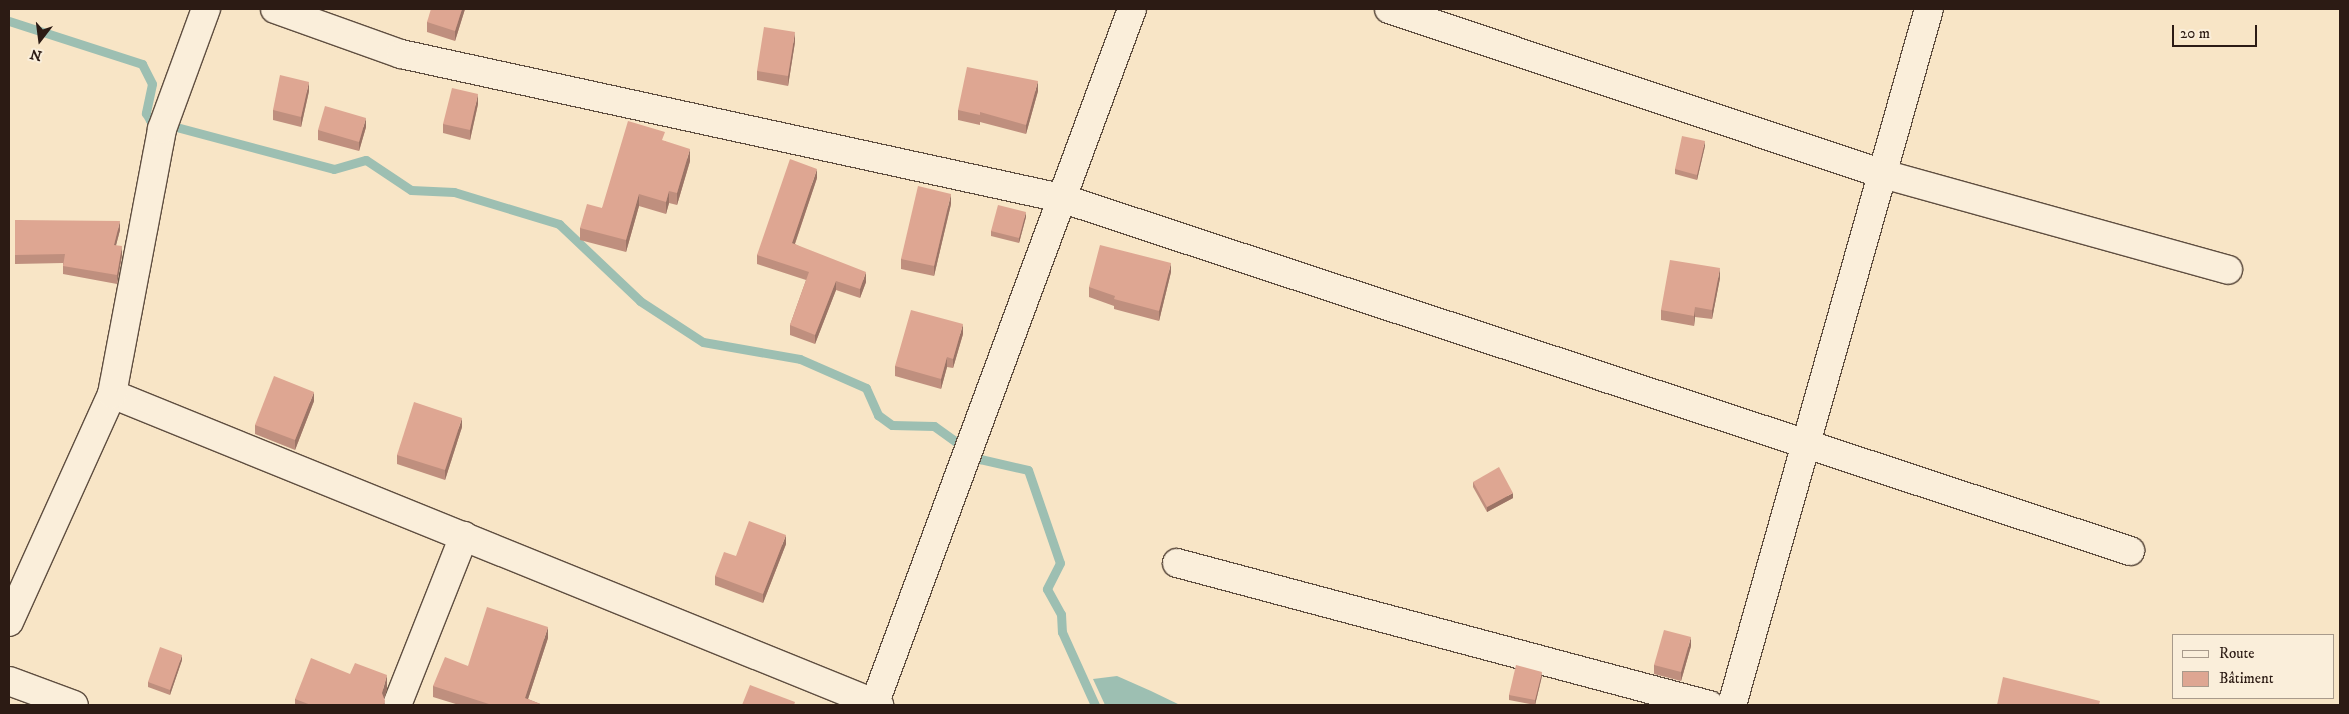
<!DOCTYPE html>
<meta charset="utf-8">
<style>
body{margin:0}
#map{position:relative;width:2349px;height:714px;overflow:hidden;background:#f8e5c6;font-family:"IM FELL DW Pica",serif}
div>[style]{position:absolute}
.water>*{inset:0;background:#9dbfb2}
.stream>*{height:9px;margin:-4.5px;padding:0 4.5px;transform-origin:4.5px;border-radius:4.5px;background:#9dbfb2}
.roads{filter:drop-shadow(1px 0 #5f4e40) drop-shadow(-1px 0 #5f4e40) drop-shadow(0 1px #5f4e40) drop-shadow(0 -1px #5f4e40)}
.minor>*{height:28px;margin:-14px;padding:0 14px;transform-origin:14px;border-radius:14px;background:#faeeda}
.wall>*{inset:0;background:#bf8f7e}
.shaded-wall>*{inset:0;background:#9b7466}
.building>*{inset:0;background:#dea692}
span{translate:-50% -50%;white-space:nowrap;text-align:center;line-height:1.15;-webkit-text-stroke:4px #faeeda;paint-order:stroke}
.frame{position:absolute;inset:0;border:10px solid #2c1b14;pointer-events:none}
.legend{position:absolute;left:2172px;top:634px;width:162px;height:65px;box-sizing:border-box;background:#faeeda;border:1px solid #a89a8b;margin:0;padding:6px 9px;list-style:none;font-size:15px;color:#2c1b14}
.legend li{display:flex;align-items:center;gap:10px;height:25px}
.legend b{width:25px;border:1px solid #a89a8b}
.north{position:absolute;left:15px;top:15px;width:50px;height:50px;-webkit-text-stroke:4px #faeeda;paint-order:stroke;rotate:195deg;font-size:14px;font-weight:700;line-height:20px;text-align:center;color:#2c1b14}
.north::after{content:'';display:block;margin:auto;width:18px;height:22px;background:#2c1b14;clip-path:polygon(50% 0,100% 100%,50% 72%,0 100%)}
.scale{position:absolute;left:2172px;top:25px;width:85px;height:22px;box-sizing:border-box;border:2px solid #2c1b14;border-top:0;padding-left:6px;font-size:15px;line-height:18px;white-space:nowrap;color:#2c1b14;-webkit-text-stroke:4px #faeeda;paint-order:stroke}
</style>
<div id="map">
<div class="water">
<div style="clip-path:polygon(1117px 676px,1151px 691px,1180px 705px,1105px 705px,1093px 679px)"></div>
</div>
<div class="stream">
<div style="left:9px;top:21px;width:140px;rotate:17.9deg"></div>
<div style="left:142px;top:64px;width:22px;rotate:63deg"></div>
<div style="left:152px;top:84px;width:30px;rotate:102deg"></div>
<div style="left:146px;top:113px;width:8px;rotate:60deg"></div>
<div style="left:150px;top:120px;width:190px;rotate:14.9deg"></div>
<div style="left:334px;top:169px;width:33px;rotate:-16deg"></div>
<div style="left:366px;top:160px;width:54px;rotate:33.7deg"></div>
<div style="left:411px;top:190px;width:43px;rotate:2.7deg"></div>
<div style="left:454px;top:192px;width:110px;rotate:16.9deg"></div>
<div style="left:559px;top:224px;width:112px;rotate:43.5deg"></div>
<div style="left:640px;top:301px;width:75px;rotate:33.1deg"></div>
<div style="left:703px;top:342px;width:98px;rotate:9.9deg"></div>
<div style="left:800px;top:359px;width:72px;rotate:23.7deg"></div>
<div style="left:866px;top:388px;width:30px;rotate:66deg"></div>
<div style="left:878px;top:415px;width:17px;rotate:36deg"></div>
<div style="left:892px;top:425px;width:42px;rotate:1.4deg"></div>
<div style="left:934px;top:426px;width:57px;rotate:35.7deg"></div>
<div style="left:980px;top:459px;width:49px;rotate:12.9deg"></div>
<div style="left:1028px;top:470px;width:98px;rotate:71deg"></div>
<div style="left:1060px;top:563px;width:29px;rotate:117deg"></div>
<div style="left:1047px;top:589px;width:29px;rotate:61deg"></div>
<div style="left:1061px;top:614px;width:18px;rotate:87deg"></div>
<div style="left:1062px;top:632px;width:80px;rotate:65.7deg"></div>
</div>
<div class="roads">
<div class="minor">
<div style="left:275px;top:9px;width:134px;rotate:19.7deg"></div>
<div style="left:401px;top:54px;width:676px;rotate:12.31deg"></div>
<div style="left:1061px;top:198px;width:1126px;rotate:18.27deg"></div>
<div style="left:1389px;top:9px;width:521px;rotate:18.47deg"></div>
<div style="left:1883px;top:174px;width:358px;rotate:15.5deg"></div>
<div style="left:112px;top:394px;width:828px;rotate:22.07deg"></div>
<div style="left:1177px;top:563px;width:551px;rotate:14.94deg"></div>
<div style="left:9px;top:622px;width:250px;rotate:-65.7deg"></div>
<div style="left:112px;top:394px;width:270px;rotate:-79.3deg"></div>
<div style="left:162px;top:129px;width:128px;rotate:-69.9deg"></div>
<div style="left:9px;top:681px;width:69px;rotate:20.3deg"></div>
<div style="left:397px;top:705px;width:182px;rotate:-68.4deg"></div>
<div style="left:874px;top:705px;width:742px;rotate:-69.66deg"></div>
<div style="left:1732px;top:705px;width:723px;rotate:-74.2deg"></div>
</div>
</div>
<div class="wall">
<div style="clip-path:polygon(465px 9px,455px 41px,427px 32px,427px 22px)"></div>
<div style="clip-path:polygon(795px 42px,788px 86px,757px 80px,757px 71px)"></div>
<div style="clip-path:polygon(309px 91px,301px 127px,273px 120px,273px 110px)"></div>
<div style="clip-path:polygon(1038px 91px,1026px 134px,980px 122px,980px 125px,958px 120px,958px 110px)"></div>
<div style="clip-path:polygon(478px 104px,470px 140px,443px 133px,443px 124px)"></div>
<div style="clip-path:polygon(366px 127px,359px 151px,318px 140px,318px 130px)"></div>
<div style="clip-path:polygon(665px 141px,690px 161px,677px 205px,669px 203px,666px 214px,639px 206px,626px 252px,580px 240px,580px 228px,602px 208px)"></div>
<div style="clip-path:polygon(1705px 146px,1697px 180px,1675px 174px,1675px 169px)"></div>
<div style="clip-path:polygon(817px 178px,795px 244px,866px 282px,860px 298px,836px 290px,815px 344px,790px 335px,790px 325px,806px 280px,757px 264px,757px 255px)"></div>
<div style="clip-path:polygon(951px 204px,934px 276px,901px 269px,901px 259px)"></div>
<div style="clip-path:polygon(1026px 217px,1019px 243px,991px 236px,991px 231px)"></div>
<div style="clip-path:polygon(15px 220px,120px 230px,116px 245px,122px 255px,117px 284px,63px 274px,63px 263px,15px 264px)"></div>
<div style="clip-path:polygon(1171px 272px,1159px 321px,1114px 309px,1114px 306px,1089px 297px,1089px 287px)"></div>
<div style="clip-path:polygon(1720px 278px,1712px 319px,1695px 317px,1694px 326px,1661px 320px,1661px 310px)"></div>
<div style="clip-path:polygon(963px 334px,953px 368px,947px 367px,941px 389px,895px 376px,895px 366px)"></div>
<div style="clip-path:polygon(314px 401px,295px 450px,255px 434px,255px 425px)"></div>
<div style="clip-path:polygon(462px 427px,445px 480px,397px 464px,397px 455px)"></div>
<div style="clip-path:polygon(1473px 482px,1513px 498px,1487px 512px,1473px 487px)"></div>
<div style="clip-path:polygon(786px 544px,763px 603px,715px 585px,715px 576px,736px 556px)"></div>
<div style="clip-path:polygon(548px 638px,528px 699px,543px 705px,459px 705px,433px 697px,433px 686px,468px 666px)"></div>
<div style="clip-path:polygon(1691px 646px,1681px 681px,1654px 674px,1654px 665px)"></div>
<div style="clip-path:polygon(182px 660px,170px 695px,148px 687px,148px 682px)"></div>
<div style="clip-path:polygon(1542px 676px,1535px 705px,1509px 700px,1509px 695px)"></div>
<div style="clip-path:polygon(387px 689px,384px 699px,385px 705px,295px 705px,295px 699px)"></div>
</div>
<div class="shaded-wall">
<div style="clip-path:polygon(462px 9px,465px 9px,455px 41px,455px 31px)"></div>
<div style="clip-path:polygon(795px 32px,795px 42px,788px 86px,788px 76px)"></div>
<div style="clip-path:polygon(1038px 81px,1038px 91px,1026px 134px,1026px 125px)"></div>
<div style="clip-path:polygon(309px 82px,309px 91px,301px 127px,301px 117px)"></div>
<div style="clip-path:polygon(478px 94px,478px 104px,470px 140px,470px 130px)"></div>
<div style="clip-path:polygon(366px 118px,366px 127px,359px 151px,359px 142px)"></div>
<div style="clip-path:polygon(1705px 141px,1705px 146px,1697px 180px,1697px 175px)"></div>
<div style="clip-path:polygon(690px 149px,690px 161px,677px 205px,677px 193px)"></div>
<div style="clip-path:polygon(817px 169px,817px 178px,792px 252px,792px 243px)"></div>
<div style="clip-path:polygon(669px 191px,669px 203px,666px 214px,666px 202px)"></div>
<div style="clip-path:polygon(639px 194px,639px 206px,626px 252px,626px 240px)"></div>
<div style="clip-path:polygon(951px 194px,951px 204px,934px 276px,934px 266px)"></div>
<div style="clip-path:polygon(1026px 212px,1026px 217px,1019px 243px,1019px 238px)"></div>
<div style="clip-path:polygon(120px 221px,120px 230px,114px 253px,114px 245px)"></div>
<div style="clip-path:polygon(122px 246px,122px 255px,117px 284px,117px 275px)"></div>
<div style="clip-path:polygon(1171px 263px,1171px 272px,1159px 321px,1159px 311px)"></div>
<div style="clip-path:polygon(1720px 268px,1720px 278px,1712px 319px,1712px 310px)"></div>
<div style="clip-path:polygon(866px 272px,866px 282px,860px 298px,860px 289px)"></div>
<div style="clip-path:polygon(836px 281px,836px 290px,815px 344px,815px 335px)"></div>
<div style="clip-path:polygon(1695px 307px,1695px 317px,1694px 326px,1694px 316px)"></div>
<div style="clip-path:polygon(963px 324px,963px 334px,953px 368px,953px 359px)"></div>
<div style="clip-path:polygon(947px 357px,947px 367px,941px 389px,941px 379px)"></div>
<div style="clip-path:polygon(314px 392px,314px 401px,295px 450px,295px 440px)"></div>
<div style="clip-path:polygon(462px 418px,462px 427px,445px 480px,445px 470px)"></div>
<div style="clip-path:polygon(1513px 493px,1513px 498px,1487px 512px,1487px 507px)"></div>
<div style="clip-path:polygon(786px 535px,786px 544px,763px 603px,763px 594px)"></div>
<div style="clip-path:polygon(548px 627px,548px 638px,526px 705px,525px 698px)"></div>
<div style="clip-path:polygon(1691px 637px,1691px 646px,1681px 681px,1681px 672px)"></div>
<div style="clip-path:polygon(182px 655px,182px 660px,170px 695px,170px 690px)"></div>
<div style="clip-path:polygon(1542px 672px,1542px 676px,1535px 705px,1535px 700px)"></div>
<div style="clip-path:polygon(387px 675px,387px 689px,382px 705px,382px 693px)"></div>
</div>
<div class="building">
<div style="clip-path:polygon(431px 9px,462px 9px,455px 31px,427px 22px)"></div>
<div style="clip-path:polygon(764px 27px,795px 32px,788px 76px,757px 71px)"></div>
<div style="clip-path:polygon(967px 67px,1038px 81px,1026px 125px,980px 112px,980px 115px,958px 110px)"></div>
<div style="clip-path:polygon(280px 75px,309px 82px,301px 117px,273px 110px)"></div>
<div style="clip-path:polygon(452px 88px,478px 94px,470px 130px,443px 124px)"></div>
<div style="clip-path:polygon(325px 106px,366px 118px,359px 142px,318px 130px)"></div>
<div style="clip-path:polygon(628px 121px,665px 132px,662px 140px,690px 149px,677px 193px,669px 191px,666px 202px,639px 194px,626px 240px,580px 228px,587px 204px,602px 208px)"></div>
<div style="clip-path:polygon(1682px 136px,1705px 141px,1697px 175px,1675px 169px)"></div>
<div style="clip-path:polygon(790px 159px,817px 169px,792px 243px,866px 272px,860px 289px,836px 281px,815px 335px,790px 325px,809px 272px,757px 255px)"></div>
<div style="clip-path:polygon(918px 186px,951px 194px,934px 266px,901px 259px)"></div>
<div style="clip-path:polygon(998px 205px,1026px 212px,1019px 238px,991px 231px)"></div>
<div style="clip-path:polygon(15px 220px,120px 221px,114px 245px,122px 246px,117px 275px,63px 266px,65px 254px,15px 255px)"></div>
<div style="clip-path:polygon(1100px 245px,1171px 263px,1159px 311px,1114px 299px,1115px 296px,1089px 287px)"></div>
<div style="clip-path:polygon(1670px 260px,1720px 268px,1712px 310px,1695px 307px,1694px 316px,1661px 310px)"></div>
<div style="clip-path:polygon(911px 310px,963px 324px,953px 359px,947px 357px,941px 379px,895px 366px)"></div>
<div style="clip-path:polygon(274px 376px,314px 392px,295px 440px,255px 425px)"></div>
<div style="clip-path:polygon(414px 402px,462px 418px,445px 470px,397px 455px)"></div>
<div style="clip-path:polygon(1499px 467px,1513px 493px,1487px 507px,1473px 482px)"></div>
<div style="clip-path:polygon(749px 521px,786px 535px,763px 594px,715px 576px,724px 552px,736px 556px)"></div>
<div style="clip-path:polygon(487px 607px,548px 627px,525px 698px,543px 705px,492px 705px,433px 686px,445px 657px,468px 666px)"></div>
<div style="clip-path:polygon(1664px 630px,1691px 637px,1681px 672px,1654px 665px)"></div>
<div style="clip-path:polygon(160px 647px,182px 655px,170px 690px,148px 682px)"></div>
<div style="clip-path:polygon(311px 658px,350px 674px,355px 663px,387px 675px,382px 693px,385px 701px,383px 705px,311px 705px,295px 699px)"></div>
<div style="clip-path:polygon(1516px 665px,1542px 672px,1535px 700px,1509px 695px)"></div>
<div style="clip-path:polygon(2003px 677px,2100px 701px,2099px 705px,1997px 705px)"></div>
<div style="clip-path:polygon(750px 685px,795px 702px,794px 705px,742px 705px)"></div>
</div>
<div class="frame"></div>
<ul class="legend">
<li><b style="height:6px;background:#faeeda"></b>Route</li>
<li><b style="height:14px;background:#dea692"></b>Bâtiment</li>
</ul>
<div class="north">N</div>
<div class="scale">20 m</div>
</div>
